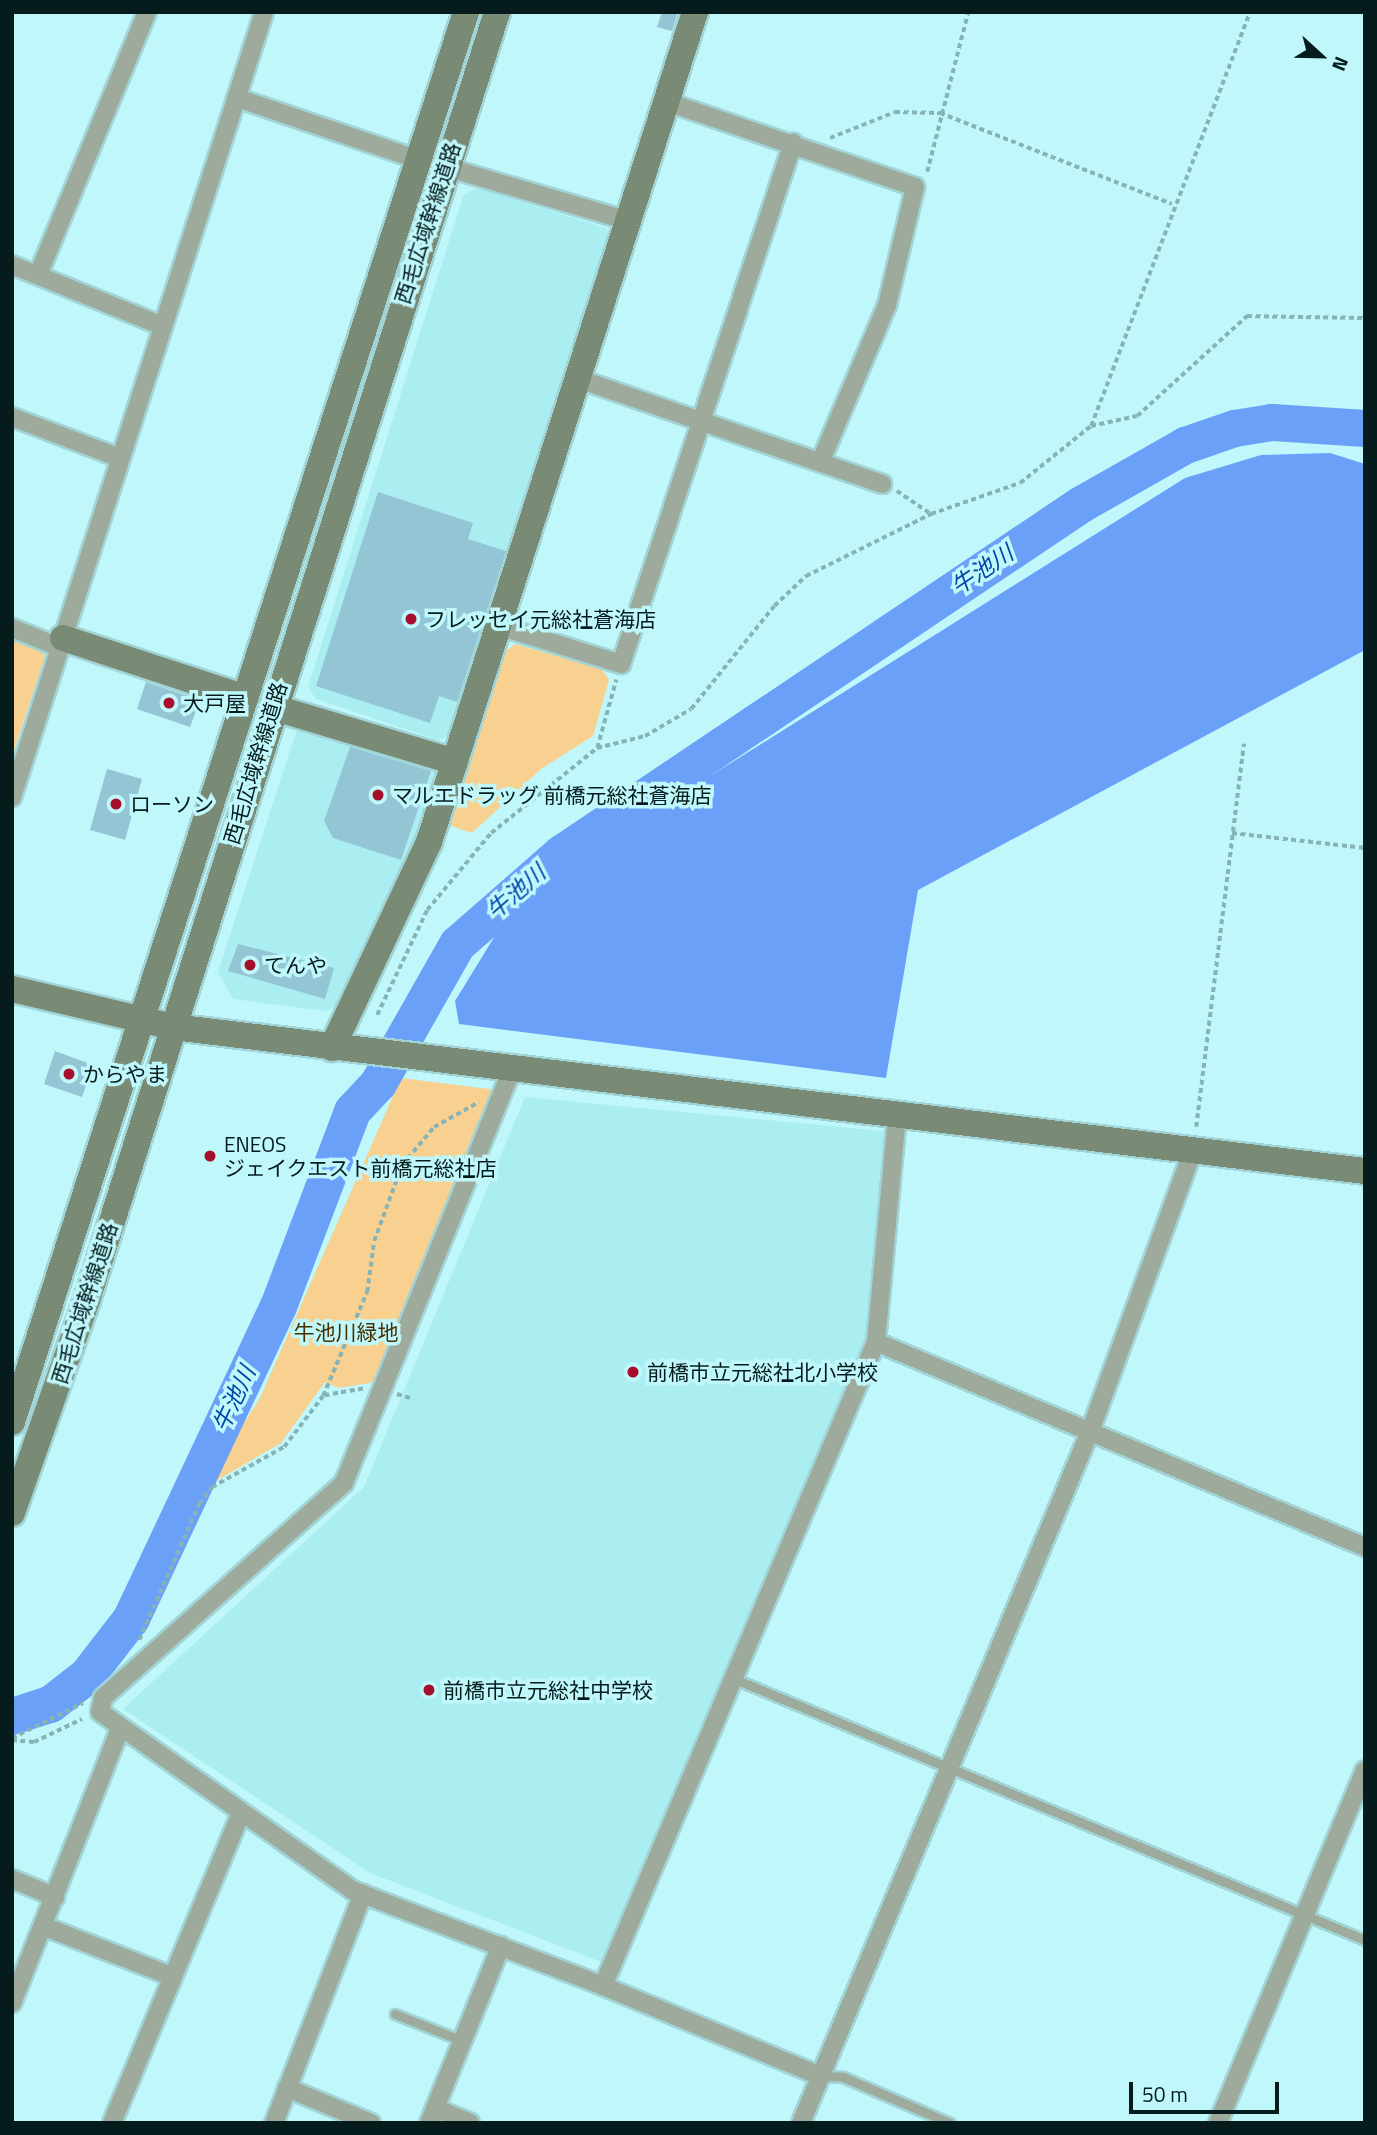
<!DOCTYPE html>
<meta charset="utf-8">
<style>
body{margin:0}
#map{position:relative;width:1377px;height:2135px;overflow:hidden;background:#bff7fa;font-family:"Titillium Web","Noto Sans JP",sans-serif}
div>[style]{position:absolute}
.built>*{inset:0;background:#abeef1}
.green>*{inset:0;background:#f8d191}
.water>*{inset:0;background:#6aa0f8}
.river>*{height:37px;margin:-18.5px;padding:0 18.5px;transform-origin:18.5px;border-radius:18.5px;background:#6aa0f8}
.building>*{inset:0;background:#93c5d5}
.path>*{height:3.5px;margin-top:-1.75px;transform-origin:0;background:repeating-linear-gradient(90deg,#86b4b6 0 5px,transparent 0 8.5px)}
.roads{filter:drop-shadow(2px 0 #a1d4d6) drop-shadow(-2px 0 #a1d4d6) drop-shadow(0 2px #a1d4d6) drop-shadow(0 -2px #a1d4d6)}
.lane>*{height:9px;margin:-4.5px;padding:0 4.5px;transform-origin:4.5px;border-radius:4.5px;background:#9eaa9b}
.street>*{height:18px;margin:-9px;padding:0 9px;transform-origin:9px;border-radius:9px;background:#9eaa9b}
.secondary>*{height:26px;margin:-13px;padding:0 13px;transform-origin:13px;border-radius:13px;background:#798b75}
.dots>*{width:19px;height:19px;translate:-50% -50%;box-sizing:border-box;border:4px solid #bff7fa;border-radius:50%}
span{translate:-50% -50%;white-space:nowrap;text-align:center;line-height:1.15;-webkit-text-stroke:7px #bff7fa;paint-order:stroke}
.street-label{font-size:21px;color:#051b1c}
.poi-label{font-size:21px;color:#051b1c}
.left{translate:0 -50%;text-align:left}
.park-label{font-size:21px;color:#483000}
.water-label{font-size:23px;color:#0045a9;font-style:italic}
.frame{position:absolute;inset:0;border:14px solid #051b1c;pointer-events:none}
.north{position:absolute;left:1286px;top:21px;width:70px;height:70px;-webkit-text-stroke:5px #bff7fa;paint-order:stroke;rotate:112deg;font-size:19px;font-weight:700;line-height:28px;text-align:center;color:#051b1c}
.north::after{content:'';display:block;margin:auto;width:24px;height:32px;background:#051b1c;clip-path:polygon(50% 0,100% 100%,50% 72%,0 100%)}
.scale{position:absolute;left:1129px;top:2082px;width:150px;height:32px;box-sizing:border-box;border:4px solid #051b1c;border-top:0;padding-left:9px;font-size:21px;line-height:24px;white-space:nowrap;color:#051b1c;-webkit-text-stroke:5px #bff7fa;paint-order:stroke}
</style>
<div id="map">
<div class="built">
<div style="clip-path:polygon(478px 188px,606px 228px,611px 240px,453px 736px,438px 740px,316px 699px,308px 687px,464px 194px)"></div>
<div style="clip-path:polygon(309px 726px,431px 766px,438px 775px,411px 854px,334px 1007px,325px 1011px,233px 999px,218px 972px,296px 732px)"></div>
<div style="clip-path:polygon(525px 1097px,892px 1132px,872px 1322px,607px 1964px,370px 1873px,123px 1709px,364px 1487px)"></div>
</div>
<div class="green">
<div style="clip-path:polygon(12px 634px,39px 644px,45px 656px,12px 757px)"></div>
<div style="clip-path:polygon(515px 644px,602px 669px,609px 680px,593px 736px,541px 769px,472px 833px,448px 825px,505px 651px)"></div>
<div style="clip-path:polygon(401px 1078px,497px 1090px,381px 1381px,339px 1388px,325px 1382px,281px 1443px,216px 1481px,210px 1476px,260px 1398px)"></div>
</div>
<div class="water">
<div style="clip-path:polygon(1330px 453px,1365px 464px,1365px 650px,918px 890px,886px 1078px,459px 1024px,455px 1001px,501px 926px,573px 862px,1185px 478px,1261px 455px)"></div>
</div>
<div class="river">
<div style="left:12px;top:1716px;width:40px;rotate:-18deg"></div>
<div style="left:50px;top:1704px;width:47px;rotate:-38.1deg"></div>
<div style="left:87px;top:1675px;width:72px;rotate:-52.3deg"></div>
<div style="left:131px;top:1618px;width:345px;rotate:-64.8deg"></div>
<div style="left:278px;top:1306px;width:209px;rotate:-69.2deg"></div>
<div style="left:352px;top:1111px;width:38px;rotate:-47deg"></div>
<div style="left:378px;top:1083px;width:160px;rotate:-60.4deg"></div>
<div style="left:457px;top:944px;width:138px;rotate:-41.2deg"></div>
<div style="left:561px;top:853px;width:626px;rotate:-33.87deg"></div>
<div style="left:1081px;top:504px;width:120px;rotate:-29.6deg"></div>
<div style="left:1185px;top:445px;width:52px;rotate:-19.1deg"></div>
<div style="left:1234px;top:428px;width:38px;rotate:-9deg"></div>
<div style="left:1272px;top:422px;width:93px;rotate:3.7deg"></div>
</div>
<div class="building">
<div style="clip-path:polygon(662px 12px,678px 12px,672px 31px,657px 27px)"></div>
<div style="clip-path:polygon(378px 492px,473px 523px,468px 539px,506px 551px,457px 702px,439px 696px,430px 723px,316px 686px)"></div>
<div style="clip-path:polygon(146px 682px,200px 700px,190px 727px,137px 709px)"></div>
<div style="clip-path:polygon(350px 747px,431px 771px,401px 860px,333px 838px,324px 821px)"></div>
<div style="clip-path:polygon(107px 769px,142px 779px,125px 840px,90px 830px)"></div>
<div style="clip-path:polygon(238px 944px,334px 968px,325px 999px,228px 971px)"></div>
<div style="clip-path:polygon(55px 1051px,93px 1065px,82px 1097px,44px 1084px)"></div>
</div>
<div class="path">
<div style="left:830px;top:138px;width:70px;rotate:-21.8deg"></div>
<div style="left:895px;top:112px;width:45px;rotate:1.3deg"></div>
<div style="left:940px;top:113px;width:249px;rotate:21.4deg"></div>
<div style="left:927px;top:172px;width:165px;rotate:-75.6deg"></div>
<div style="left:1091px;top:426px;width:443px;rotate:-69deg"></div>
<div style="left:897px;top:491px;width:41px;rotate:34.1deg"></div>
<div style="left:597px;top:748px;width:71px;rotate:-74.4deg"></div>
<div style="left:1232px;top:833px;width:134px;rotate:6.4deg"></div>
<div style="left:377px;top:1015px;width:116px;rotate:-64.5deg"></div>
<div style="left:427px;top:910px;width:100px;rotate:-50.3deg"></div>
<div style="left:491px;top:833px;width:136px;rotate:-38.7deg"></div>
<div style="left:597px;top:748px;width:49px;rotate:-14deg"></div>
<div style="left:645px;top:736px;width:53px;rotate:-30.4deg"></div>
<div style="left:691px;top:709px;width:132px;rotate:-51.1deg"></div>
<div style="left:774px;top:606px;width:44px;rotate:-43.2deg"></div>
<div style="left:806px;top:576px;width:140px;rotate:-26.4deg"></div>
<div style="left:931px;top:514px;width:94px;rotate:-19.2deg"></div>
<div style="left:1020px;top:483px;width:91px;rotate:-38.8deg"></div>
<div style="left:1091px;top:426px;width:47px;rotate:-12.3deg"></div>
<div style="left:1137px;top:416px;width:149px;rotate:-42.3deg"></div>
<div style="left:1247px;top:316px;width:118px;rotate:1deg"></div>
<div style="left:1196px;top:1127px;width:386px;rotate:-82.9deg"></div>
<div style="left:363px;top:1389px;width:41px;rotate:170.1deg"></div>
<div style="left:323px;top:1396px;width:113px;rotate:-67.1deg"></div>
<div style="left:367px;top:1292px;width:51px;rotate:-82.2deg"></div>
<div style="left:374px;top:1241px;width:81px;rotate:-69.8deg"></div>
<div style="left:402px;top:1165px;width:50px;rotate:-49.9deg"></div>
<div style="left:434px;top:1127px;width:51px;rotate:-29.1deg"></div>
<div style="left:397px;top:1394px;width:14px;rotate:17deg"></div>
<div style="left:139px;top:1640px;width:149px;rotate:-66.2deg"></div>
<div style="left:199px;top:1504px;width:21px;rotate:-53deg"></div>
<div style="left:212px;top:1487px;width:82px;rotate:-29.1deg"></div>
<div style="left:284px;top:1447px;width:64px;rotate:-52.6deg"></div>
<div style="left:12px;top:1738px;width:79px;rotate:-26.2deg"></div>
<div style="left:12px;top:1740px;width:22px;rotate:5deg"></div>
<div style="left:34px;top:1742px;width:53px;rotate:-25.6deg"></div>
</div>
<div class="roads">
<div class="lane">
<div style="left:737px;top:1680px;width:680px;rotate:22.49deg"></div>
<div style="left:395px;top:2014px;width:73px;rotate:21.7deg"></div>
<div style="left:820px;top:2076px;width:23px;rotate:2deg"></div>
<div style="left:843px;top:2077px;width:116px;rotate:23.3deg"></div>
</div>
<div class="street">
<div style="left:237px;top:98px;width:192px;rotate:18.8deg"></div>
<div style="left:667px;top:102px;width:262px;rotate:18.9deg"></div>
<div style="left:915px;top:187px;width:121px;rotate:103.3deg"></div>
<div style="left:887px;top:305px;width:166px;rotate:113deg"></div>
<div style="left:445px;top:167px;width:191px;rotate:16.4deg"></div>
<div style="left:12px;top:265px;width:162px;rotate:22.1deg"></div>
<div style="left:38px;top:275px;width:285px;rotate:-67.5deg"></div>
<div style="left:579px;top:379px;width:321px;rotate:19.1deg"></div>
<div style="left:12px;top:417px;width:116px;rotate:20.8deg"></div>
<div style="left:499px;top:626px;width:128px;rotate:17.3deg"></div>
<div style="left:621px;top:664px;width:549px;rotate:-71.73deg"></div>
<div style="left:12px;top:628px;width:51px;rotate:22deg"></div>
<div style="left:12px;top:797px;width:824px;rotate:-72.2deg"></div>
<div style="left:512px;top:1069px;width:447px;rotate:112.1deg"></div>
<div style="left:344px;top:1483px;width:323px;rotate:138.3deg"></div>
<div style="left:103px;top:1698px;width:14px;rotate:102deg"></div>
<div style="left:100px;top:1712px;width:309px;rotate:35.2deg"></div>
<div style="left:352px;top:1890px;width:269px;rotate:20.9deg"></div>
<div style="left:603px;top:1986px;width:699px;rotate:-67.03deg"></div>
<div style="left:876px;top:1342px;width:226px;rotate:-84.7deg"></div>
<div style="left:876px;top:1342px;width:530px;rotate:22.74deg"></div>
<div style="left:12px;top:1879px;width:47px;rotate:22.7deg"></div>
<div style="left:43px;top:1926px;width:137px;rotate:21.3deg"></div>
<div style="left:603px;top:1986px;width:235px;rotate:22.5deg"></div>
<div style="left:12px;top:2003px;width:295px;rotate:-68.5deg"></div>
<div style="left:287px;top:2088px;width:91px;rotate:22.6deg"></div>
<div style="left:435px;top:2108px;width:38px;rotate:23deg"></div>
<div style="left:112px;top:2123px;width:333px;rotate:-67.4deg"></div>
<div style="left:274px;top:2123px;width:246px;rotate:-68.8deg"></div>
<div style="left:429px;top:2123px;width:191px;rotate:-67.9deg"></div>
<div style="left:801px;top:2123px;width:752px;rotate:-67.32deg"></div>
<div style="left:1091px;top:1429px;width:297px;rotate:-69.9deg"></div>
<div style="left:1218px;top:2123px;width:382px;rotate:-67.4deg"></div>
</div>
<div class="secondary">
<div style="left:63px;top:638px;width:192px;rotate:18.2deg"></div>
<div style="left:272px;top:707px;width:191px;rotate:16.7deg"></div>
<div style="left:12px;top:989px;width:165px;rotate:13.3deg"></div>
<div style="left:173px;top:1027px;width:1201px;rotate:6.89deg"></div>
<div style="left:332px;top:1048px;width:228px;rotate:-64.8deg"></div>
<div style="left:429px;top:842px;width:872px;rotate:-72.23deg"></div>
<div style="left:12px;top:1422px;width:1481px;rotate:-72.15deg"></div>
<div style="left:12px;top:1513px;width:226px;rotate:-70.6deg"></div>
<div style="left:87px;top:1300px;width:1352px;rotate:-72.34deg"></div>
</div>
</div>
<div class="dots">
<div style="left:411px;top:619px;background:#a70e2c"></div>
<div style="left:169px;top:703px;background:#a70e2c"></div>
<div style="left:378px;top:795px;background:#a70e2c"></div>
<div style="left:116px;top:804px;background:#a70e2c"></div>
<div style="left:250px;top:965px;background:#a70e2c"></div>
<div style="left:69px;top:1074px;background:#a70e2c"></div>
<div style="left:210px;top:1156px;background:#a70e2c"></div>
<div style="left:633px;top:1372px;background:#a70e2c"></div>
<div style="left:429px;top:1690px;background:#a70e2c"></div>
</div>
<div class="street-label">
<span style="left:427px;top:223px;rotate:-72deg">西毛広域幹線道路</span>
<span style="left:255px;top:763px;rotate:-73deg">西毛広域幹線道路</span>
<span style="left:84px;top:1303px;rotate:-72deg">西毛広域幹線道路</span>
</div>
<div class="poi-label">
<span class="left" style="left:425px;top:619px">フレッセイ元総社蒼海店</span>
<span class="left" style="left:183px;top:703px">大戸屋</span>
<span class="left" style="left:392px;top:795px">マルエドラッグ 前橋元総社蒼海店</span>
<span class="left" style="left:130px;top:804px">ローソン</span>
<span class="left" style="left:264px;top:965px">てんや</span>
<span class="left" style="left:83px;top:1074px">からやま</span>
<span class="left" style="left:224px;top:1156px">ENEOS<br>ジェイクエスト前橋元総社店</span>
<span class="left" style="left:647px;top:1372px">前橋市立元総社北小学校</span>
<span class="left" style="left:443px;top:1690px">前橋市立元総社中学校</span>
</div>
<div class="park-label">
<span style="left:346px;top:1332px">牛池川緑地</span>
</div>
<div class="water-label">
<span style="left:982px;top:570px;rotate:-34deg">牛池川</span>
<span style="left:516px;top:892px;rotate:-41deg">牛池川</span>
<span style="left:234px;top:1399px;rotate:-65deg">牛池川</span>
</div>
<div class="frame"></div>
<div class="north">N</div>
<div class="scale">50 m</div>
</div>
